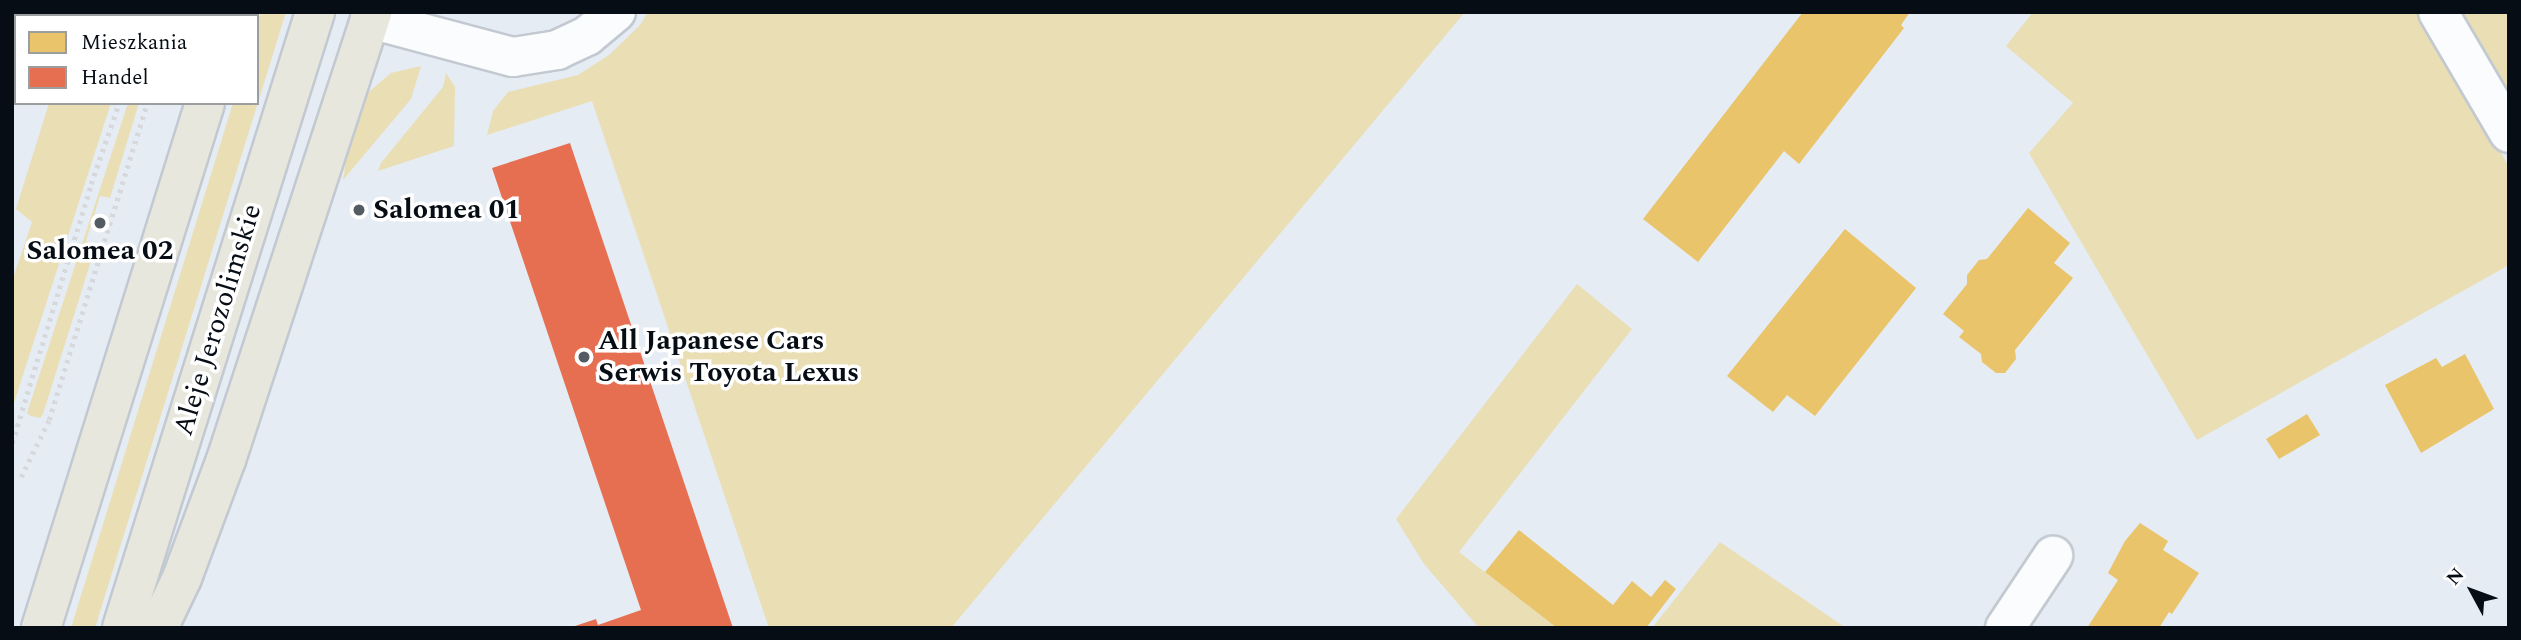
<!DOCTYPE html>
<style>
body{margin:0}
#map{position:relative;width:2521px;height:640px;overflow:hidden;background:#e5ecf4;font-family:Spectral,serif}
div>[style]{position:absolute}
.green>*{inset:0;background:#eadeb4}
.homes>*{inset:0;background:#e9c46a}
.shops>*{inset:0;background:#e76f51}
.path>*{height:4.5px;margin-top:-2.25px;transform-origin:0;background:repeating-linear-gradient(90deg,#d7d8db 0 3.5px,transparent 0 8.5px)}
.roads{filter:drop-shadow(2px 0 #c2c9d1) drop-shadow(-2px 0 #c2c9d1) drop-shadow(0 2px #c2c9d1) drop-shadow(0 -2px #c2c9d1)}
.minor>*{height:38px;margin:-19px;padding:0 19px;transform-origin:19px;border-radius:19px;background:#fbfcfd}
.major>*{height:38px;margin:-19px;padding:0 19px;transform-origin:19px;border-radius:19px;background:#e8e7de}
.dots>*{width:19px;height:19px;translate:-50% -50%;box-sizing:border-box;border:4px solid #fff;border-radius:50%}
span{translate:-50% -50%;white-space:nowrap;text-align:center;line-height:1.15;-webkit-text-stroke:7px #fff;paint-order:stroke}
.poi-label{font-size:28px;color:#060d15;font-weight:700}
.left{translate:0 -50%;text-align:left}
.street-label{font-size:28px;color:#060d15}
.frame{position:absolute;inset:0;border:14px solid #060d15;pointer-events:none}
.legend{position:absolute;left:14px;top:14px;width:245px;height:91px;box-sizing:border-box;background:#fff;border:2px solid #9b9ea1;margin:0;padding:9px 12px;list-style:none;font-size:21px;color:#060d15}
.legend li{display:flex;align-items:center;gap:14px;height:35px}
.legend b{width:35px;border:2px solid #9b9ea1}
.north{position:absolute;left:2437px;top:556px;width:70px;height:70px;-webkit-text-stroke:5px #fff;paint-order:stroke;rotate:311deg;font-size:19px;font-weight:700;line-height:28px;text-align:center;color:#060d15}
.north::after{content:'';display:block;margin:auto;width:24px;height:32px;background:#060d15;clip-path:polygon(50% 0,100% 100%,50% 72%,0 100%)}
</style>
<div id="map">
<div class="green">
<div style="clip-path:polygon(261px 12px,286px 12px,95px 628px,71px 628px,233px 103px,257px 103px,257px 25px)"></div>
<div style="clip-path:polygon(648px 12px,1465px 12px,951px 628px,769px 628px,592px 101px,487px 135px,493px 111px,508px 92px,578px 75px,609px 55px,640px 25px)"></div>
<div style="clip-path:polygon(2033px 12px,2421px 12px,2509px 167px,2509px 265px,2197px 440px,2029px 153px,2073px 103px,2006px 46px)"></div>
<div style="clip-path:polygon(2458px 12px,2509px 12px,2509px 102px)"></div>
<div style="clip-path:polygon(421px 66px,411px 99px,343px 180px,350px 132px,355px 128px,364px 96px,391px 73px)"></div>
<div style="clip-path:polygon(446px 73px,455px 87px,454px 146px,378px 171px,381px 163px,443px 87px)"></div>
<div style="clip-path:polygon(49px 103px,111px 103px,12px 409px,12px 281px,32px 222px,16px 209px)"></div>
<div style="clip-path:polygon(128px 103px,139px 103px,110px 198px,100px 196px,86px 241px,96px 245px,43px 414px,40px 418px,31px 416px,27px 413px)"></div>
<div style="clip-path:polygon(1577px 284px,1632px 329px,1459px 552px,1557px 628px,1479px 628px,1424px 564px,1396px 519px)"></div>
<div style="clip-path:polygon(1720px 542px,1846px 628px,1652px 628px)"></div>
</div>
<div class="homes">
<div style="clip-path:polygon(1803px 12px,1910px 12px,1901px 25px,1904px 28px,1799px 164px,1784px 151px,1698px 262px,1643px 219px)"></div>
<div style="clip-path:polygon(2028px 208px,2070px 243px,2054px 263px,2073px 278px,2015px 350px,2016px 359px,2005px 373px,1996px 373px,1982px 362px,1981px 354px,1959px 337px,1964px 331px,1943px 314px,1967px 284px,1967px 275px,1979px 260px,1987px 259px)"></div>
<div style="clip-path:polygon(1845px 229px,1916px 288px,1815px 416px,1787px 395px,1773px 412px,1727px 376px)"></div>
<div style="clip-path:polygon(2465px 354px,2494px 409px,2421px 453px,2385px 385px,2436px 358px,2442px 367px)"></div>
<div style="clip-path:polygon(2307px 414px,2320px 435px,2279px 459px,2266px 439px)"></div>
<div style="clip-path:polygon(2140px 523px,2168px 541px,2163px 550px,2199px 573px,2172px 614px,2169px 612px,2159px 628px,2087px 628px,2118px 580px,2108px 573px,2125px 541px)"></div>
<div style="clip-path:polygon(1519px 530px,1613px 605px,1632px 581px,1651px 597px,1665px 580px,1676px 589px,1646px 628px,1557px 628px,1485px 572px)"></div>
</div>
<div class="shops">
<div style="clip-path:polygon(16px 49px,16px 87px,13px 96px,12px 51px)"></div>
<div style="clip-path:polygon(570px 143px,733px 628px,569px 628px,596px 619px,598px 625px,641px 610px,492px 168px)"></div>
</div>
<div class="path">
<div style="left:147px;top:16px;width:4px;rotate:-76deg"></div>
<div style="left:174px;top:16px;width:4px;rotate:-90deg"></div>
<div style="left:12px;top:443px;width:271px;rotate:-73deg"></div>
<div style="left:91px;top:184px;width:86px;rotate:-70.9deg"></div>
<div style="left:21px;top:477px;width:64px;rotate:-63.8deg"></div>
<div style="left:49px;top:420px;width:332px;rotate:-72.8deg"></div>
</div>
<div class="roads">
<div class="minor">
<div style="left:2438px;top:12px;width:140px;rotate:59.6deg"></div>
<div style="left:370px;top:19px;width:148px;rotate:14.9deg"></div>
<div style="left:513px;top:57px;width:45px;rotate:-9deg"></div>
<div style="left:557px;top:50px;width:33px;rotate:-25deg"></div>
<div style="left:587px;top:36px;width:38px;rotate:-40deg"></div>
<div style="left:2005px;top:628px;width:87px;rotate:-56.3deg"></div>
</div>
<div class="major">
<div style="left:233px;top:16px;width:4px;rotate:-76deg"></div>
<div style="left:41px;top:628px;width:550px;rotate:-72.65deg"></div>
<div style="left:122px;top:628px;width:646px;rotate:-72.6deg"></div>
<div style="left:158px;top:628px;width:55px;rotate:-64.4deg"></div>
<div style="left:182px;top:578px;width:126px;rotate:-69.6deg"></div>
<div style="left:226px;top:460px;width:471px;rotate:-71.9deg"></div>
</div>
</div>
<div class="dots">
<div style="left:359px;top:210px;background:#545b63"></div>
<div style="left:100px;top:223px;background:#545b63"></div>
<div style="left:584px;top:357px;background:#545b63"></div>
</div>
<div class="poi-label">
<span class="left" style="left:373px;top:210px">Salomea 01</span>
<span style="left:100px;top:251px">Salomea 02</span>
<span class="left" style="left:598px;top:357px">All Japanese Cars<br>Serwis Toyota Lexus</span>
</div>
<div class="street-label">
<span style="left:218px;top:320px;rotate:-73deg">Aleje Jerozolimskie</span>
</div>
<div class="frame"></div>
<ul class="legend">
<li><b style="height:19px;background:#e9c46a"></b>Mieszkania</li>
<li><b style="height:19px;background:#e76f51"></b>Handel</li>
</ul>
<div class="north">N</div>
</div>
